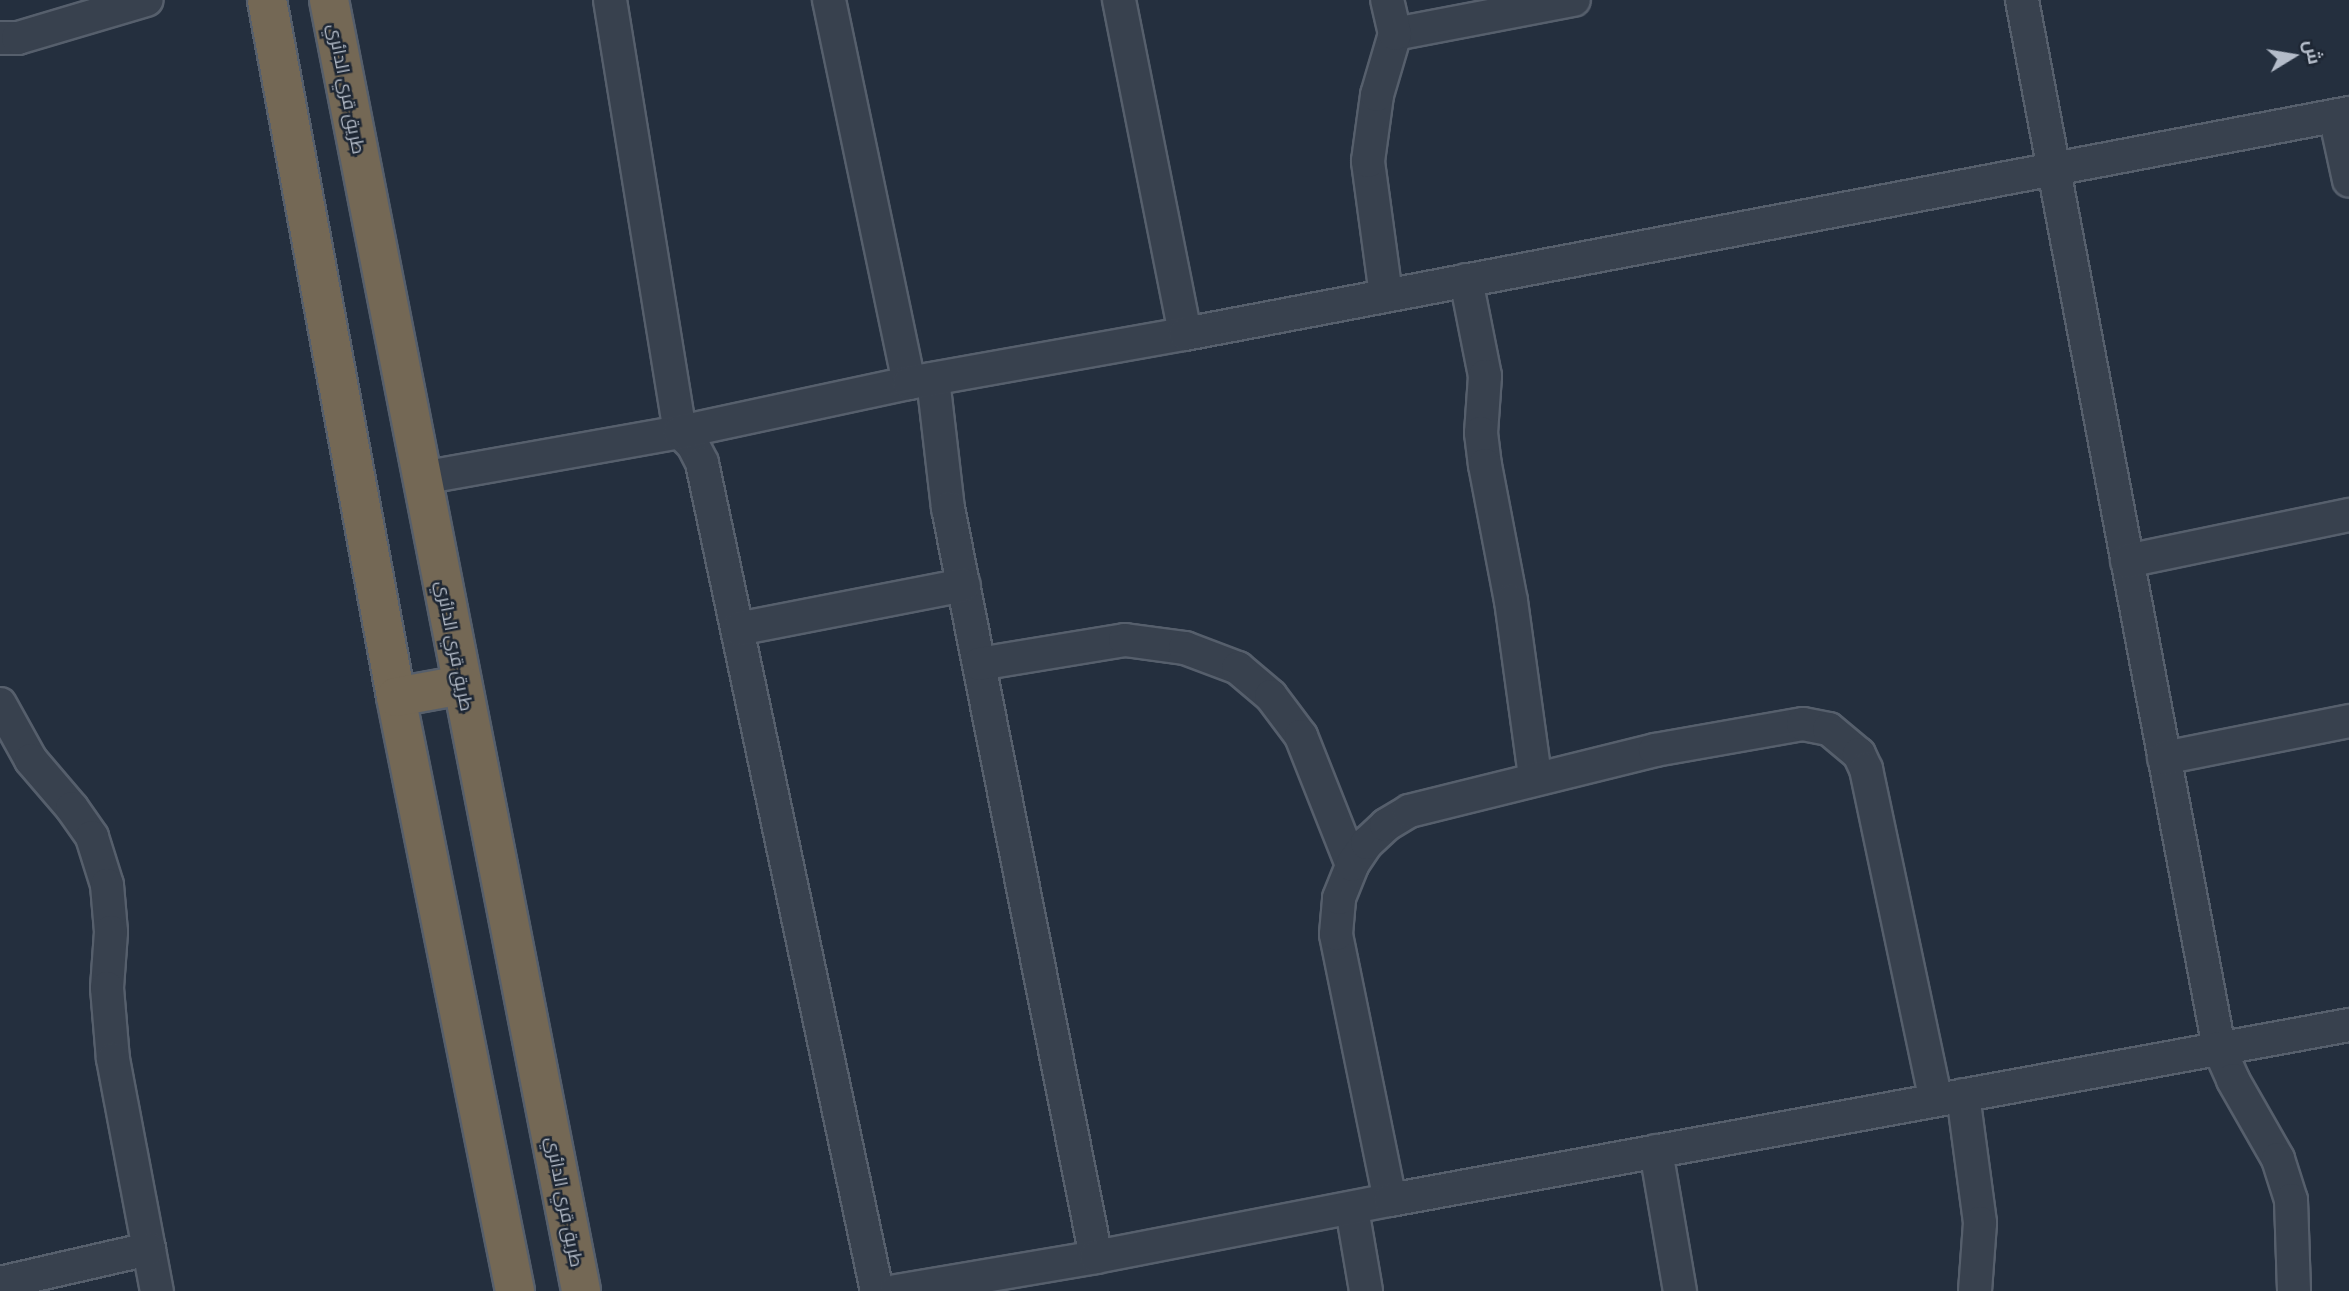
<!DOCTYPE html>
<meta charset="utf-8">
<style>
body{margin:0}
#map{position:relative;width:2349px;height:1291px;overflow:hidden;background:#242f3e;font-family:"Archivo Narrow",Cairo,sans-serif}
div>[style]{position:absolute}
.roads{filter:drop-shadow(2px 0 #565f6c) drop-shadow(-2px 0 #565f6c) drop-shadow(0 2px #565f6c) drop-shadow(0 -2px #565f6c)}
.street>*{height:32px;margin:-16px;padding:0 16px;transform-origin:16px;border-radius:16px;background:#38414e}
.highway>*{height:38px;margin:-19px;padding:0 19px;transform-origin:19px;border-radius:19px;background:#746855}
span{translate:-50% -50%;white-space:nowrap;text-align:center;line-height:1.15;-webkit-text-stroke:5px #1d2633;paint-order:stroke}
.street-label{font-size:18px;color:#b4bcc9}
.north{position:absolute;left:2258px;top:21px;width:70px;height:70px;-webkit-text-stroke:5px #1d2633;paint-order:stroke;rotate:79deg;font-size:19px;font-weight:700;line-height:28px;text-align:center;color:#b4bcc9}
.north::after{content:'';display:block;margin:auto;width:24px;height:32px;background:#b4bcc9;clip-path:polygon(50% 0,100% 100%,50% 72%,0 100%)}
</style>
<div id="map">
<div class="roads">
<div class="street">
<div style="left:610px;top:0;width:438px;rotate:80.8deg"></div>
<div style="left:680px;top:432px;width:18px;rotate:45deg"></div>
<div style="left:693px;top:445px;width:20px;rotate:63deg"></div>
<div style="left:702px;top:463px;width:846px;rotate:78.07deg"></div>
<div style="left:829px;top:0;width:391px;rotate:78.2deg"></div>
<div style="left:1119px;top:0;width:340px;rotate:78.8deg"></div>
<div style="left:2022px;top:0;width:1066px;rotate:79.35deg"></div>
<div style="left:2219px;top:1048px;width:35px;rotate:66deg"></div>
<div style="left:2233px;top:1080px;width:91px;rotate:60.3deg"></div>
<div style="left:2278px;top:1159px;width:43px;rotate:72.4deg"></div>
<div style="left:2291px;top:1200px;width:91px;rotate:88.1deg"></div>
<div style="left:1395px;top:34px;width:182px;rotate:-10.8deg"></div>
<div style="left:0;top:38px;width:18px"></div>
<div style="left:18px;top:38px;width:134px;rotate:-16.5deg"></div>
<div style="left:2335px;top:116px;width:66px;rotate:77.7deg"></div>
<div style="left:1466px;top:280px;width:98px;rotate:78.8deg"></div>
<div style="left:1485px;top:376px;width:57px;rotate:94deg"></div>
<div style="left:1481px;top:433px;width:32px;rotate:83deg"></div>
<div style="left:1485px;top:465px;width:138px;rotate:79.2deg"></div>
<div style="left:1511px;top:601px;width:178px;rotate:82.2deg"></div>
<div style="left:1386px;top:295px;width:135px;rotate:-97.7deg"></div>
<div style="left:1368px;top:161px;width:67px;rotate:-82.2deg"></div>
<div style="left:1377px;top:95px;width:64px;rotate:-73.6deg"></div>
<div style="left:1395px;top:34px;width:35px;rotate:-103deg"></div>
<div style="left:933px;top:379px;width:130px;rotate:83.4deg"></div>
<div style="left:948px;top:508px;width:763px;rotate:78.82deg"></div>
<div style="left:422px;top:478px;width:262px;rotate:-10.1deg"></div>
<div style="left:680px;top:432px;width:234px;rotate:-12.1deg"></div>
<div style="left:909px;top:383px;width:280px;rotate:-10.1deg"></div>
<div style="left:1185px;top:334px;width:1185px;rotate:-10.75deg"></div>
<div style="left:2127px;top:561px;width:227px;rotate:-11.7deg"></div>
<div style="left:738px;top:629px;width:230px;rotate:-11deg"></div>
<div style="left:979px;top:664px;width:148px;rotate:-9.3deg"></div>
<div style="left:1125px;top:640px;width:61px;rotate:7.6deg"></div>
<div style="left:1185px;top:648px;width:57px;rotate:20.7deg"></div>
<div style="left:1238px;top:668px;width:43px;rotate:40.3deg"></div>
<div style="left:1271px;top:696px;width:50px;rotate:53.1deg"></div>
<div style="left:1301px;top:736px;width:139px;rotate:68.4deg"></div>
<div style="left:0;top:704px;width:64px;rotate:61deg"></div>
<div style="left:31px;top:760px;width:63px;rotate:49.5deg"></div>
<div style="left:72px;top:808px;width:35px;rotate:55deg"></div>
<div style="left:92px;top:837px;width:50px;rotate:72.6deg"></div>
<div style="left:107px;top:885px;width:47px;rotate:85.1deg"></div>
<div style="left:111px;top:932px;width:56px;rotate:94.1deg"></div>
<div style="left:107px;top:988px;width:71px;rotate:85.2deg"></div>
<div style="left:113px;top:1059px;width:236px;rotate:79.3deg"></div>
<div style="left:2164px;top:758px;width:189px;rotate:-11.3deg"></div>
<div style="left:1963px;top:1095px;width:129px;rotate:82.4deg"></div>
<div style="left:1980px;top:1223px;width:68px;rotate:94.2deg"></div>
<div style="left:1656px;top:1151px;width:142px;rotate:80.3deg"></div>
<div style="left:1390px;top:1200px;width:271px;rotate:-101.5deg"></div>
<div style="left:1336px;top:934px;width:36px;rotate:-85deg"></div>
<div style="left:1339px;top:898px;width:35px;rotate:-68deg"></div>
<div style="left:1352px;top:865px;width:27px;rotate:-56deg"></div>
<div style="left:1367px;top:843px;width:26px;rotate:-43deg"></div>
<div style="left:1386px;top:825px;width:27px;rotate:-31deg"></div>
<div style="left:1409px;top:811px;width:253px;rotate:-13.9deg"></div>
<div style="left:1655px;top:750px;width:150px;rotate:-10deg"></div>
<div style="left:1803px;top:724px;width:26px;rotate:11deg"></div>
<div style="left:1829px;top:729px;width:39px;rotate:40deg"></div>
<div style="left:1859px;top:754px;width:17px;rotate:65deg"></div>
<div style="left:1866px;top:769px;width:338px;rotate:78.1deg"></div>
<div style="left:1352px;top:1209px;width:83px;rotate:80.3deg"></div>
<div style="left:0;top:1283px;width:153px;rotate:-12.9deg"></div>
<div style="left:896px;top:1291px;width:203px;rotate:-9.6deg"></div>
<div style="left:1096px;top:1257px;width:299px;rotate:-11deg"></div>
<div style="left:1390px;top:1200px;width:975px;rotate:-10.34deg"></div>
</div>
<div class="highway">
<div style="left:267px;top:0;width:709px;rotate:79.51deg"></div>
<div style="left:396px;top:697px;width:606px;rotate:78.67deg"></div>
<div style="left:329px;top:0;width:1315px;rotate:78.95deg"></div>
<div style="left:396px;top:697px;width:67px;rotate:-10.3deg"></div>
</div>
</div>
<div class="street-label">
<span style="left:346px;top:89px;rotate:79deg">طريق قري الدائري</span>
<span style="left:454px;top:646px;rotate:79deg">طريق قري الدائري</span>
<span style="left:564px;top:1202px;rotate:79deg">طريق قري الدائري</span>
</div>
<div class="north">ش</div>
</div>
